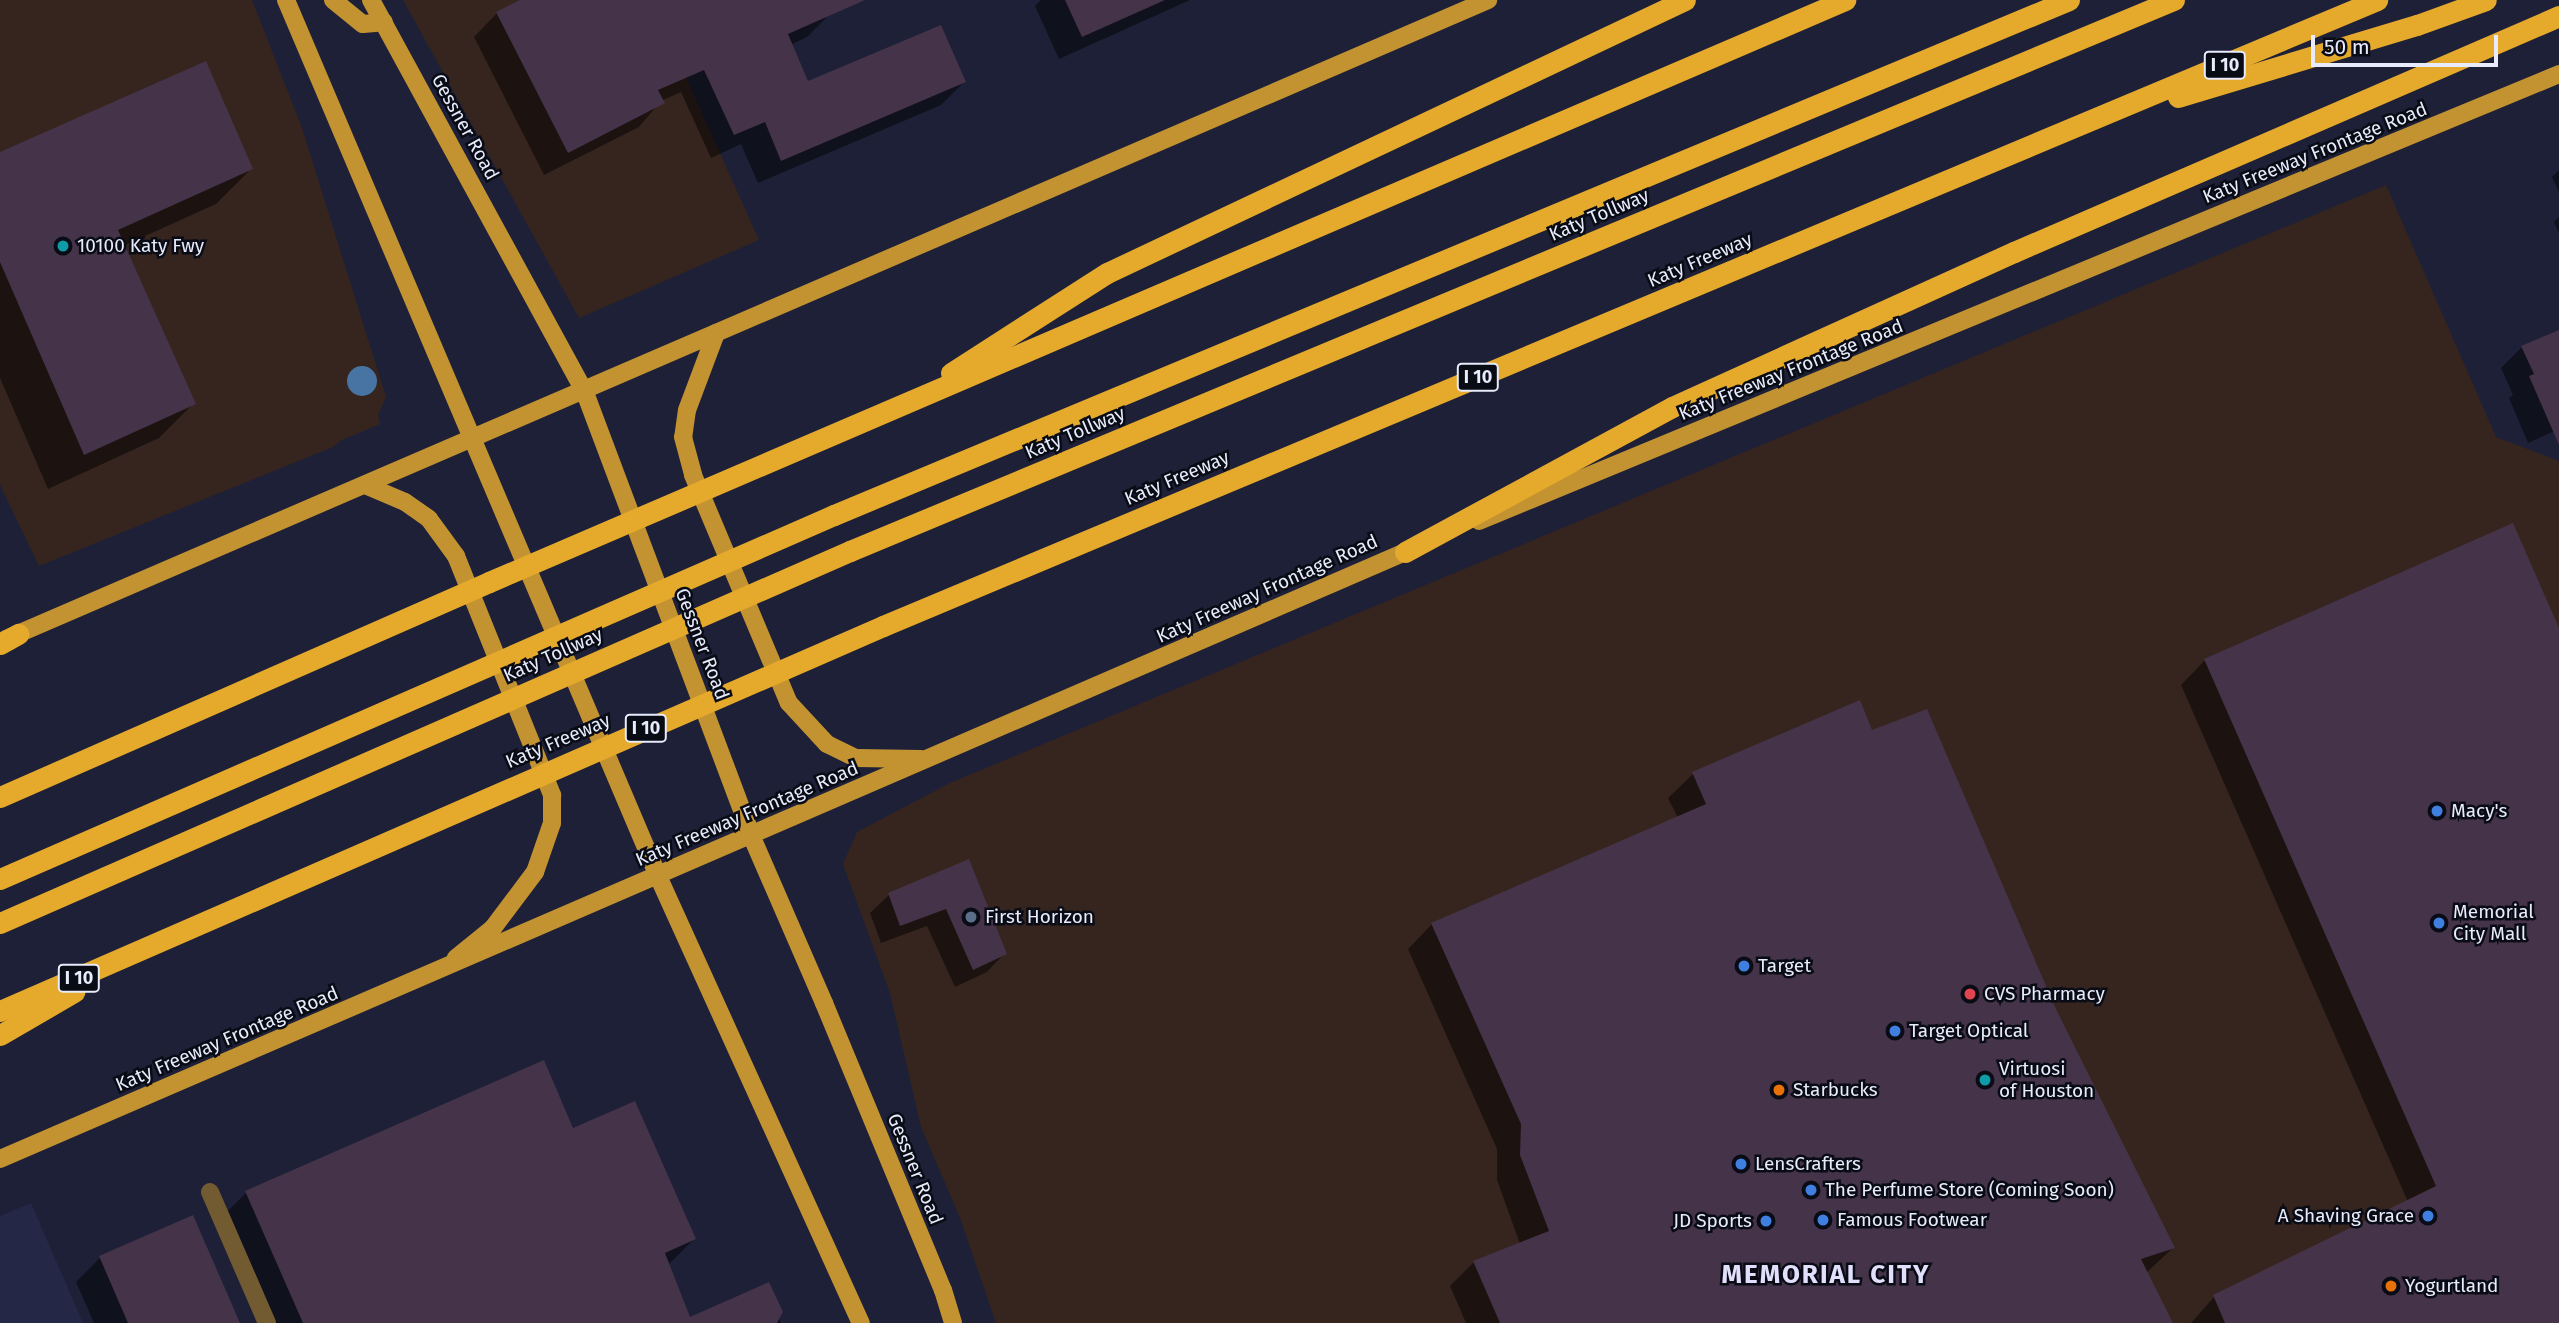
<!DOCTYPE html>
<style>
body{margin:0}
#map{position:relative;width:2559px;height:1323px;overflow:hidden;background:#1d2037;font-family:"Fira Sans",sans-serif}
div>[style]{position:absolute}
.commercial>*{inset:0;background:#36251e}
.built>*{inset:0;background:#242745}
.water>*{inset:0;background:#4774a2}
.round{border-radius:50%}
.shadow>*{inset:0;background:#0007}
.building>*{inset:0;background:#443349}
.minor>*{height:18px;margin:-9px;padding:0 9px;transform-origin:9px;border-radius:9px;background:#735b31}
.major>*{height:18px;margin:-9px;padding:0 9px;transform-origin:9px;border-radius:9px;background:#c49331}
.highway>*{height:21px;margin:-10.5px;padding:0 10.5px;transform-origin:10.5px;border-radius:10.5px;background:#e5a92b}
.dots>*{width:19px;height:19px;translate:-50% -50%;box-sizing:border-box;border:4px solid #090b15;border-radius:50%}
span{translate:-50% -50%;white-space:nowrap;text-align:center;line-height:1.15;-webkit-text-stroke:5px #090b15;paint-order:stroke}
.shield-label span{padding:2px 5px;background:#090b15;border:2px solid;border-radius:5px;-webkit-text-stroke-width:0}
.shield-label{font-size:18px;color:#e8ebfb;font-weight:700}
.street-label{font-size:19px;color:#e8ebfb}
.poi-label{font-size:19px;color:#e8ebfb}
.left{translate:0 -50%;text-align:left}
.right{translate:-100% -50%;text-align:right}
.district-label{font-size:26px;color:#e2dffc;font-weight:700;letter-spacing:2px}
.scale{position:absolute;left:2311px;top:35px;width:187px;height:32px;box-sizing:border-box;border:4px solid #e8ebfb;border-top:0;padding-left:9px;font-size:21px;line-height:24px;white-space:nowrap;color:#e8ebfb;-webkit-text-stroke:5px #090b15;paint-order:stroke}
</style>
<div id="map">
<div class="commercial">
<div style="clip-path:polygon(0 0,252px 0,302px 128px,381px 381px,386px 397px,378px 415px,380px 424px,340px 441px,333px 447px,39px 566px,0 485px)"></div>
<div style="clip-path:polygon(403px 0,651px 0,759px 240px,579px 318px)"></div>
<div style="clip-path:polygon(2386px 185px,2496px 437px,2559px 461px,2559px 1323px,996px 1323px,960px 1218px,921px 1127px,890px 993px,843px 864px,857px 832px,950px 783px)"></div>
</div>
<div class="built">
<div style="clip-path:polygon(31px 1203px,83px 1323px,0 1323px,0 1216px)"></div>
</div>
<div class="water">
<div class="round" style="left:347px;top:366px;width:30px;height:30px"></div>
</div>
<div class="shadow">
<div style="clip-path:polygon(524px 0,824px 0,830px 14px,807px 37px,790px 45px,807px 84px,964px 82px,941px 105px,758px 183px,741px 144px,711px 158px,681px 92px,661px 101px,639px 127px,544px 175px,474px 37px,497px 13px)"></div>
<div style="clip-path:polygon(1041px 0,1190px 0,1059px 59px,1035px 6px)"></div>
<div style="clip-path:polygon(0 154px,251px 169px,216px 204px,123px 246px,194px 403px,159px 438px,48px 489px,0 378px)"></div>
<div style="clip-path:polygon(2559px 170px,2559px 192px,2552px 177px)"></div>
<div style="clip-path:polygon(2559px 217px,2559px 233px,2554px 222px)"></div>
<div style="clip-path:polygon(2559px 332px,2559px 429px,2528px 443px,2509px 398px,2513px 395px,2501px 368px,2522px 347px)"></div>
<div style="clip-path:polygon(2559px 632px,2559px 1323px,2191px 1323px,2214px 1297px,2408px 1202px,2181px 685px,2205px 660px)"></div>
<div style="clip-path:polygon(1859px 702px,1872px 733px,2055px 1009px,2173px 1248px,2146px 1273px,2171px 1323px,1466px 1323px,1450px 1286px,1474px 1262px,1520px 1244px,1497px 1180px,1497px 1149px,1408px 949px,1432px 924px,1678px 818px,1668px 798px,1693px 774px)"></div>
<div style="clip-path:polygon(968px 861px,1005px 953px,987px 972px,955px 987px,927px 926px,881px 943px,870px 913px,889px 895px)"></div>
<div style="clip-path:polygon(572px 1131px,694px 1239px,668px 1265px,689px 1319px,778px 1317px,781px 1323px,264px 1323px,219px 1220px,246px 1193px)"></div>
<div style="clip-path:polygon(100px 1258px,239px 1323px,94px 1323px,76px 1282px)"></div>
</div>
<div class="building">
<div style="clip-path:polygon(520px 0,865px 0,788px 34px,808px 81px,941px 25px,966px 82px,781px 161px,765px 122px,734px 135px,704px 70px,658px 90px,665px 103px,568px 153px,496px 12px)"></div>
<div style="clip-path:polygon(1065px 0,1165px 0,1082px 37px)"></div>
<div style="clip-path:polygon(206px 61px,253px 169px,118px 230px,196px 404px,84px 455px,0 262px,0 152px)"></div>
<div style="clip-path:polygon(2559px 330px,2559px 445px,2529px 376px,2534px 374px,2521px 346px)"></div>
<div style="clip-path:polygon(2513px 523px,2559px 628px,2559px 1323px,2225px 1323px,2213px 1295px,2436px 1186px,2204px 659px)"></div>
<div style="clip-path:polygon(1860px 700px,1872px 730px,1927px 709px,2056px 1009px,2175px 1248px,2141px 1259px,2173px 1323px,1500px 1323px,1473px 1261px,1549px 1231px,1520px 1155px,1521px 1124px,1431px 923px,1706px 804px,1692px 772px)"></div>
<div style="clip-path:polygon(969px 859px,1007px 954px,973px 970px,946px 909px,900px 926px,888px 893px)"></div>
<div style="clip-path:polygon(544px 1060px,573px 1128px,635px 1101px,696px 1239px,665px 1253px,690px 1317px,769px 1282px,783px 1312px,777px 1323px,303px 1323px,245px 1191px)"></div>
<div style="clip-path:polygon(193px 1215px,240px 1323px,128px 1323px,99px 1256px)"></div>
</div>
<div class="minor">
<div style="left:210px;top:1192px;width:143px;rotate:66.5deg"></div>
</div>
<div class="major">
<div style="left:286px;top:0;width:952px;rotate:66.99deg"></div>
<div style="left:658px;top:876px;width:491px;rotate:65.6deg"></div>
<div style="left:333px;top:0;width:38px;rotate:39deg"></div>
<div style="left:363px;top:24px;width:21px;rotate:-5deg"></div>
<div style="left:371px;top:0;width:444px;rotate:61.4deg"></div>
<div style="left:584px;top:390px;width:475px;rotate:69.4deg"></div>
<div style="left:751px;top:835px;width:183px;rotate:66.5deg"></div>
<div style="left:824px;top:1003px;width:311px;rotate:67.5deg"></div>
<div style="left:943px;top:1290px;width:34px;rotate:73deg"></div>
<div style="left:716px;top:333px;width:82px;rotate:110.6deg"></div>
<div style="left:687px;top:410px;width:27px;rotate:98deg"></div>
<div style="left:683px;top:437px;width:39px;rotate:75deg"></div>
<div style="left:693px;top:475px;width:247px;rotate:67.2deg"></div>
<div style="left:789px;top:703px;width:56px;rotate:47.2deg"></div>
<div style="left:827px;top:744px;width:32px;rotate:26deg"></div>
<div style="left:856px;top:758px;width:65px;rotate:0.9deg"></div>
<div style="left:365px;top:485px;width:43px;rotate:23deg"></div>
<div style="left:405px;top:502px;width:29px;rotate:35deg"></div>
<div style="left:429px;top:519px;width:46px;rotate:53.9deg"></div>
<div style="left:456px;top:556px;width:258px;rotate:68.1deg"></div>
<div style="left:552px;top:795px;width:28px;rotate:90deg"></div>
<div style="left:552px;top:823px;width:52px;rotate:109.1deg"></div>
<div style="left:535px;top:872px;width:70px;rotate:126.9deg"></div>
<div style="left:493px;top:928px;width:48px;rotate:141deg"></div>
<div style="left:1479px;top:521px;width:1169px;rotate:-22.48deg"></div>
<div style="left:6px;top:639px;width:1614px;rotate:-23.32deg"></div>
<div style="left:0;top:1159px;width:1544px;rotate:-23.36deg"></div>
</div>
<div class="highway">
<div style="left:2178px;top:97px;width:250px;rotate:-16.8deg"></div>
<div style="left:2417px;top:25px;width:73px;rotate:-19.9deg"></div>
<div style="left:951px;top:373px;width:185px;rotate:-32.7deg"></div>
<div style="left:1107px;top:273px;width:639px;rotate:-25.28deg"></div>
<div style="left:1405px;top:552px;width:304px;rotate:-28.5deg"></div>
<div style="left:1672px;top:407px;width:375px;rotate:-24.4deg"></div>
<div style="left:2014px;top:252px;width:594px;rotate:-23.41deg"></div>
<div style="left:0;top:644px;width:21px;rotate:-29deg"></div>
<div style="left:0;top:797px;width:534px;rotate:-23.73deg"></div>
<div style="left:489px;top:582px;width:1476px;rotate:-23.23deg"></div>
<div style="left:0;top:879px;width:910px;rotate:-23.58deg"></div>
<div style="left:834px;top:515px;width:1338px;rotate:-22.64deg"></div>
<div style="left:0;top:923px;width:928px;rotate:-23.64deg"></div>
<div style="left:850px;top:551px;width:1434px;rotate:-22.6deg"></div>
<div style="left:0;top:1011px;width:963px;rotate:-23.56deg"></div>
<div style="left:883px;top:626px;width:1620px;rotate:-22.73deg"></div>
<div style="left:0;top:1035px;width:86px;rotate:-30.2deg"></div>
</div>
<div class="dots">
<div style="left:63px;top:246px;background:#0f9aa8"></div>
<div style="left:2437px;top:811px;background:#3f7fe0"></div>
<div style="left:971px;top:917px;background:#5c6f8a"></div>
<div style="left:2439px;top:923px;background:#3f7fe0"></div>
<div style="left:1744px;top:966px;background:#3f7fe0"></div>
<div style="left:1970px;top:994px;background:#e0444e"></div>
<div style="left:1895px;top:1031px;background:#3f7fe0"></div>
<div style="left:1985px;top:1080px;background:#0f9aa8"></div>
<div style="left:1779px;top:1090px;background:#e8710a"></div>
<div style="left:1741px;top:1164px;background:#3f7fe0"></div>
<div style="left:1811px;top:1190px;background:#3f7fe0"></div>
<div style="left:2428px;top:1216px;background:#3f7fe0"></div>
<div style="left:1823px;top:1220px;background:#3f7fe0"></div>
<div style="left:1766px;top:1221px;background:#3f7fe0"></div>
<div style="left:2391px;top:1286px;background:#e8710a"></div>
</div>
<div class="shield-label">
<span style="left:2225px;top:65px">I 10</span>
<span style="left:1478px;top:377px">I 10</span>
<span style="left:646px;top:728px">I 10</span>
<span style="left:79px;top:978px">I 10</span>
</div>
<div class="street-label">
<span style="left:465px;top:127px;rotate:61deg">Gessner Road</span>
<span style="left:2315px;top:153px;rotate:-22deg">Katy Freeway Frontage Road</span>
<span style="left:1599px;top:215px;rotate:-23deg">Katy Tollway</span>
<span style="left:1700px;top:260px;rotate:-23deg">Katy Freeway</span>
<span style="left:1791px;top:370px;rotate:-22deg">Katy Freeway Frontage Road</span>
<span style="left:1075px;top:433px;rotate:-23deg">Katy Tollway</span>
<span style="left:1177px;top:478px;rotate:-23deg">Katy Freeway</span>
<span style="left:1267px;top:589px;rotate:-24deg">Katy Freeway Frontage Road</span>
<span style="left:702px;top:644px;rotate:69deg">Gessner Road</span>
<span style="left:553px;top:655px;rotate:-24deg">Katy Tollway</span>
<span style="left:558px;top:741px;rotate:-23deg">Katy Freeway</span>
<span style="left:747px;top:814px;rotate:-23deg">Katy Freeway Frontage Road</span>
<span style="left:227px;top:1039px;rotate:-23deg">Katy Freeway Frontage Road</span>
<span style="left:915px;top:1169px;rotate:68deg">Gessner Road</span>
</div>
<div class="poi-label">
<span class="left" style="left:77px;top:246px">10100 Katy Fwy</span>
<span class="left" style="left:2451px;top:811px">Macy's</span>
<span class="left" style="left:2453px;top:923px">Memorial<br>City Mall</span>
<span class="left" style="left:985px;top:917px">First Horizon</span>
<span class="left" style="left:1758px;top:966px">Target</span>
<span class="left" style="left:1984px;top:994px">CVS Pharmacy</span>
<span class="left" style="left:1909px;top:1031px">Target Optical</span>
<span class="left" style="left:1999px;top:1080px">Virtuosi<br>of Houston</span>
<span class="left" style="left:1793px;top:1090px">Starbucks</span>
<span class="left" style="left:1755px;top:1164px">LensCrafters</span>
<span class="left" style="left:1825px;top:1190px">The Perfume Store (Coming Soon)</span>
<span class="right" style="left:2414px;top:1216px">A Shaving Grace</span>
<span class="left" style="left:1837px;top:1220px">Famous Footwear</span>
<span class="right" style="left:1752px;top:1221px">JD Sports</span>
<span class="left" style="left:2405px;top:1286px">Yogurtland</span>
</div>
<div class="district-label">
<span style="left:1826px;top:1275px">MEMORIAL CITY</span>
</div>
<div class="scale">50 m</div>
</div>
